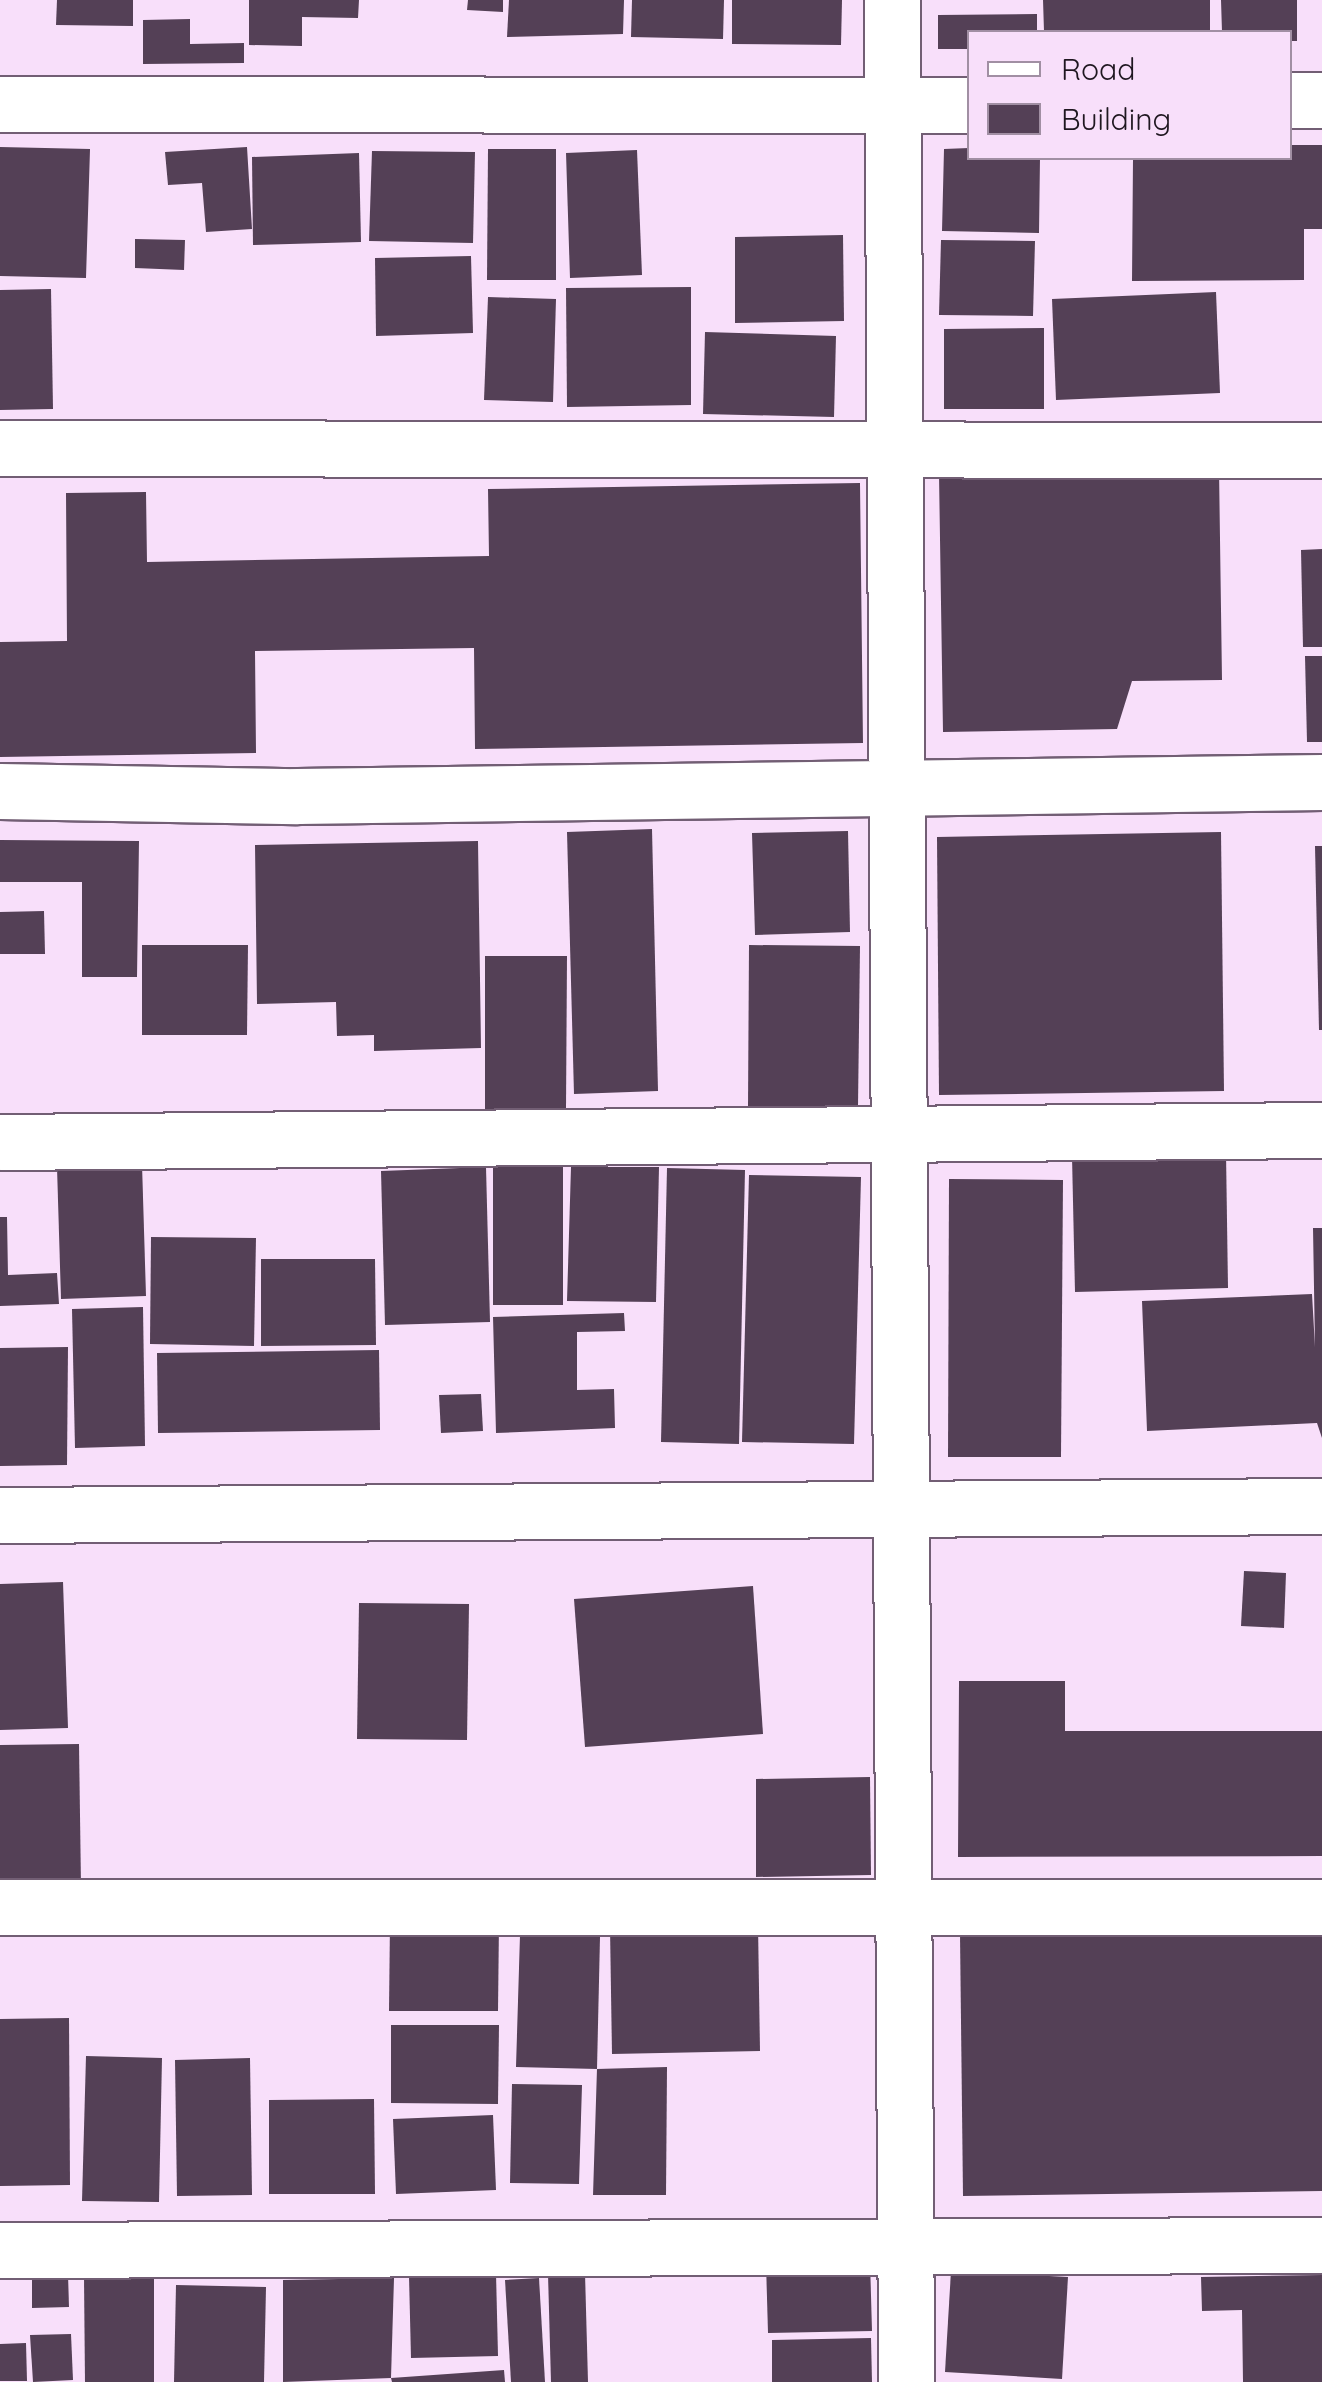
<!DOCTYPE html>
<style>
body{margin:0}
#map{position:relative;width:1322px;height:2382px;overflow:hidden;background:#f8dffa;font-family:Quicksand,sans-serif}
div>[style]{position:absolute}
.building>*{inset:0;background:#544056}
.roads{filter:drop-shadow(2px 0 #725e74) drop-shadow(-2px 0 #725e74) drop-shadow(0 2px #725e74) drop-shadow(0 -2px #725e74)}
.minor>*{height:55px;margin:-27.5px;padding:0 27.5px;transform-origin:27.5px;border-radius:27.5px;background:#fff}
span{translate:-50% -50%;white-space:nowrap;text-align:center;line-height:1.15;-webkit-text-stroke:10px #f8dffa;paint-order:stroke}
.legend{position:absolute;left:967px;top:30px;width:325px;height:130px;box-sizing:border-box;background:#f8dffa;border:2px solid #a18fa3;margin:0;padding:12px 18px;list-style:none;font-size:30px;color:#1f1720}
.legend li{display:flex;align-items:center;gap:20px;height:50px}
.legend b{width:50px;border:2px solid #a18fa3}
</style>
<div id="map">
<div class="building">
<div style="clip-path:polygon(57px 0,133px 0,133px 26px,56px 25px)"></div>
<div style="clip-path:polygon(249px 0,359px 0,358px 18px,302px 17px,302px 46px,249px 45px)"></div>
<div style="clip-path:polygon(468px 0,503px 0,503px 12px,467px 10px)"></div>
<div style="clip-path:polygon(509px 0,624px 0,623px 34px,507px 37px)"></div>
<div style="clip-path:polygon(632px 0,724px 0,723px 39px,631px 37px)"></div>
<div style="clip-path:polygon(732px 0,842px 0,841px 45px,732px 44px)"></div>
<div style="clip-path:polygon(1043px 0,1210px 0,1210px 32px,1044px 32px)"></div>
<div style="clip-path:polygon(1221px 0,1297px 0,1297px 41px,1290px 41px,1290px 32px,1222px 32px)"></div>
<div style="clip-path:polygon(1037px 14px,1037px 32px,969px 32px,969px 49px,938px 49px,938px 15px)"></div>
<div style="clip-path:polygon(190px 19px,190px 44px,244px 43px,244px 63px,143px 64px,143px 20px)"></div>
<div style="clip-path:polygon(1290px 145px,1322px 145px,1322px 229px,1304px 229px,1304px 280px,1132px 281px,1133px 158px,1290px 158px)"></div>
<div style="clip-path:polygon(0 147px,90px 149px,86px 278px,0 276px)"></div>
<div style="clip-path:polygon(247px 147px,252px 229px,206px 232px,202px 183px,168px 185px,165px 152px)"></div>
<div style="clip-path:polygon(969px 148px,969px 158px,1040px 158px,1039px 233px,942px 231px,944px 149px)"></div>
<div style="clip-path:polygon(488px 149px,556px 149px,556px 280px,487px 280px)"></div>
<div style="clip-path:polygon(637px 150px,642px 275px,570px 278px,566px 153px)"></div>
<div style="clip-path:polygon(372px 151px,475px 152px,473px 243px,369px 241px)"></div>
<div style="clip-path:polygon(359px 153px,361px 242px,253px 245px,252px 157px)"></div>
<div style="clip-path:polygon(843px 235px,844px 321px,735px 323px,735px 237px)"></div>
<div style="clip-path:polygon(135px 239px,185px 240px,184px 270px,135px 268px)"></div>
<div style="clip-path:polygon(941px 240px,1035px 241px,1033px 316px,939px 315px)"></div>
<div style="clip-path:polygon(471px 256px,473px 333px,376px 336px,375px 258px)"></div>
<div style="clip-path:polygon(691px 287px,691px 405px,567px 407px,566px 288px)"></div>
<div style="clip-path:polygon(51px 289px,53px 409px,0 410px,0 290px)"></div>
<div style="clip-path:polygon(1216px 292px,1220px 393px,1056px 400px,1052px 299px)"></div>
<div style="clip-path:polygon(488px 297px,556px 299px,553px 402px,484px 400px)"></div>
<div style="clip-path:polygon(1044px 328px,1044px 409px,944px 409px,944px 329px)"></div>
<div style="clip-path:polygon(705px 332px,836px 336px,834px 417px,703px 414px)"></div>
<div style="clip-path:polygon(1219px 468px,1222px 680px,1132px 681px,1117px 729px,943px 732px,939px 474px)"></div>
<div style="clip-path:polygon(860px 483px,863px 743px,475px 749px,474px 648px,255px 651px,256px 753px,0 757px,0 642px,67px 641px,66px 493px,146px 492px,147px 562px,489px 556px,488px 489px)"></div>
<div style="clip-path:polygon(1322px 549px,1322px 647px,1303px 647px,1301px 550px)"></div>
<div style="clip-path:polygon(1305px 656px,1322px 656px,1322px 742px,1307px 742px)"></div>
<div style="clip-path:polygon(652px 829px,658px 1091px,574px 1094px,567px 832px)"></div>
<div style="clip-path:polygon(848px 831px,850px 932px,755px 935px,752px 833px)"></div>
<div style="clip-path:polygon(1221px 832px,1224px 1091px,939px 1095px,937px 837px)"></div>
<div style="clip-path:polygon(0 840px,139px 841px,137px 977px,82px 977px,82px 882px,0 882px)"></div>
<div style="clip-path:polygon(478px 841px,481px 1048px,374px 1051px,374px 1035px,337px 1036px,336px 1002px,257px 1004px,255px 845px)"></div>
<div style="clip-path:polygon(1315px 846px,1322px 846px,1322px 1030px,1319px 1030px)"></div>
<div style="clip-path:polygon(44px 911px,45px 954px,0 954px,0 912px)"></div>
<div style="clip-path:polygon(142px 945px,248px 945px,247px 1035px,142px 1035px)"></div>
<div style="clip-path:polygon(749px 945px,860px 946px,858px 1107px,748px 1107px)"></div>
<div style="clip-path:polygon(485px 956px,567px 956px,566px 1109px,485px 1109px)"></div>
<div style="clip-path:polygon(1226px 1152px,1228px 1288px,1075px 1292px,1072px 1156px)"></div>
<div style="clip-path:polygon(142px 1164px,146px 1296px,61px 1299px,57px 1167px)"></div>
<div style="clip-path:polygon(563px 1164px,563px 1305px,493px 1305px,493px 1165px)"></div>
<div style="clip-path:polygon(486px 1167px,490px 1322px,385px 1325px,381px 1171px)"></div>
<div style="clip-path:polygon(571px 1167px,659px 1167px,656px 1302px,567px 1301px)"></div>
<div style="clip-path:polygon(667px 1168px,745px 1170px,739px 1444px,661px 1442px)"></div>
<div style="clip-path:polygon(749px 1175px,861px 1177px,854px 1444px,742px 1442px)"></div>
<div style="clip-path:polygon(949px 1179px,1063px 1180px,1061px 1457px,948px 1457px)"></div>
<div style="clip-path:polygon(0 1217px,7px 1217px,8px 1275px,57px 1273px,59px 1304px,0 1306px)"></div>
<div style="clip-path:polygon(1313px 1228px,1322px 1228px,1322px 1438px,1317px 1423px,1147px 1431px,1142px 1301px,1312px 1294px,1315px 1347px)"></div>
<div style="clip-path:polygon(151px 1237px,256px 1238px,254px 1346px,150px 1344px)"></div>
<div style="clip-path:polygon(261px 1259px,375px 1259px,376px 1345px,261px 1346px)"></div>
<div style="clip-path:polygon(143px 1307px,145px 1446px,75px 1448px,72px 1309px)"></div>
<div style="clip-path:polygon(624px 1313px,625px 1331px,577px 1332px,577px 1390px,614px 1389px,615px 1428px,496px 1433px,493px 1317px)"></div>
<div style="clip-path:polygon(68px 1347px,67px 1465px,0 1466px,0 1348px)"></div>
<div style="clip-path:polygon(379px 1350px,380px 1430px,158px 1433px,157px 1353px)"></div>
<div style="clip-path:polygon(481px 1394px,483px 1431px,441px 1433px,439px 1395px)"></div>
<div style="clip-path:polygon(1244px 1571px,1286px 1573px,1284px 1628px,1241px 1626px)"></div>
<div style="clip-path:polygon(63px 1582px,68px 1728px,0 1730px,0 1584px)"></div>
<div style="clip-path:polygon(753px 1586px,763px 1734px,585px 1747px,574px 1599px)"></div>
<div style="clip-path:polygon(359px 1603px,469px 1604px,467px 1740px,357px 1739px)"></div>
<div style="clip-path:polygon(959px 1681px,1065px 1681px,1065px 1731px,1322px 1731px,1322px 1856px,958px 1857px)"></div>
<div style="clip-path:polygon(79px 1744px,81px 1886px,0 1888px,0 1745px)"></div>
<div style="clip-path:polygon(870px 1777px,871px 1875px,756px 1877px,756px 1779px)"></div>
<div style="clip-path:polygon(390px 1921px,499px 1921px,498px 2011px,389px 2011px)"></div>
<div style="clip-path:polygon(758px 1925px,760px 2051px,612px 2054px,610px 1928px)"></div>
<div style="clip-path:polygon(1322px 1931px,1322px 2191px,963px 2196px,960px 1934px)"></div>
<div style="clip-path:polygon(520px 1935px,600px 1937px,597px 2069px,516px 2067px)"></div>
<div style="clip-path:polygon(69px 2018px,70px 2185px,0 2186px,0 2019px)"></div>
<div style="clip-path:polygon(391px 2025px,499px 2025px,498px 2104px,391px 2103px)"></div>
<div style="clip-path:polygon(86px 2056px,162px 2058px,159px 2202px,82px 2201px)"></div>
<div style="clip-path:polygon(250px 2058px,252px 2195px,177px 2196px,175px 2060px)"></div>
<div style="clip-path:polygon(667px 2067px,666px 2195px,593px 2195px,597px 2069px)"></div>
<div style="clip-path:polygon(512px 2084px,582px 2085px,579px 2184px,510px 2183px)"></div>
<div style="clip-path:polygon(374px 2099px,375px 2194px,269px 2194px,269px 2100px)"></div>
<div style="clip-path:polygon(493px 2115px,496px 2190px,396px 2194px,393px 2119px)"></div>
<div style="clip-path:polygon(870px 2260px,872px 2331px,768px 2333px,766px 2263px)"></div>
<div style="clip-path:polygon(951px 2271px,1068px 2277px,1062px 2379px,945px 2372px)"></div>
<div style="clip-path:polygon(496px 2273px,498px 2356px,411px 2358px,409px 2276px)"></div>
<div style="clip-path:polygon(585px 2273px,588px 2382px,551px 2382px,548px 2274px)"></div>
<div style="clip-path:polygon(68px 2274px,69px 2307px,32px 2308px,32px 2275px)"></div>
<div style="clip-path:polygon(1322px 2275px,1322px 2382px,1243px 2382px,1242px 2310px,1202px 2311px,1201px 2277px)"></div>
<div style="clip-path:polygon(154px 2276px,154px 2382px,85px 2382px,84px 2277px)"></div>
<div style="clip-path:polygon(394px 2278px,391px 2378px,283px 2382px,283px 2280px)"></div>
<div style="clip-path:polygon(539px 2278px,545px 2382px,511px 2382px,505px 2280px)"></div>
<div style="clip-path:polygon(176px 2285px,266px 2287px,264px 2382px,174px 2382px)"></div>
<div style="clip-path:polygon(71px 2334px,73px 2380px,33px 2382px,30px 2335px)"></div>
<div style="clip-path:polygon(871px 2338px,872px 2382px,772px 2382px,772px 2340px)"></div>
<div style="clip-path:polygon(26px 2343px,27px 2381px,0 2381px,0 2344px)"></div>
<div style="clip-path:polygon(504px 2370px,505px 2382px,392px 2382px,391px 2378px)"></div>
</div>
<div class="roads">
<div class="minor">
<div style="left:892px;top:0;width:2382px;rotate:89.66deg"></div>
<div style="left:1290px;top:100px;width:32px"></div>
<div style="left:0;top:104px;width:969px;rotate:0.06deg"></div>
<div style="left:0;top:448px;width:1322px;rotate:0.09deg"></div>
<div style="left:0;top:791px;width:297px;rotate:1deg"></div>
<div style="left:297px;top:796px;width:1025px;rotate:-0.78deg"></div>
<div style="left:0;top:1142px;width:1322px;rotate:-0.52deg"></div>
<div style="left:0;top:1515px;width:1322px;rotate:-0.39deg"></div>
<div style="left:0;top:1907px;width:1322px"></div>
<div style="left:0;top:2250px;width:1322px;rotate:-0.22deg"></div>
</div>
</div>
<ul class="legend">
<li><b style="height:12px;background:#fff"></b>Road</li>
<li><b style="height:28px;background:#544056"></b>Building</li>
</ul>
</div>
